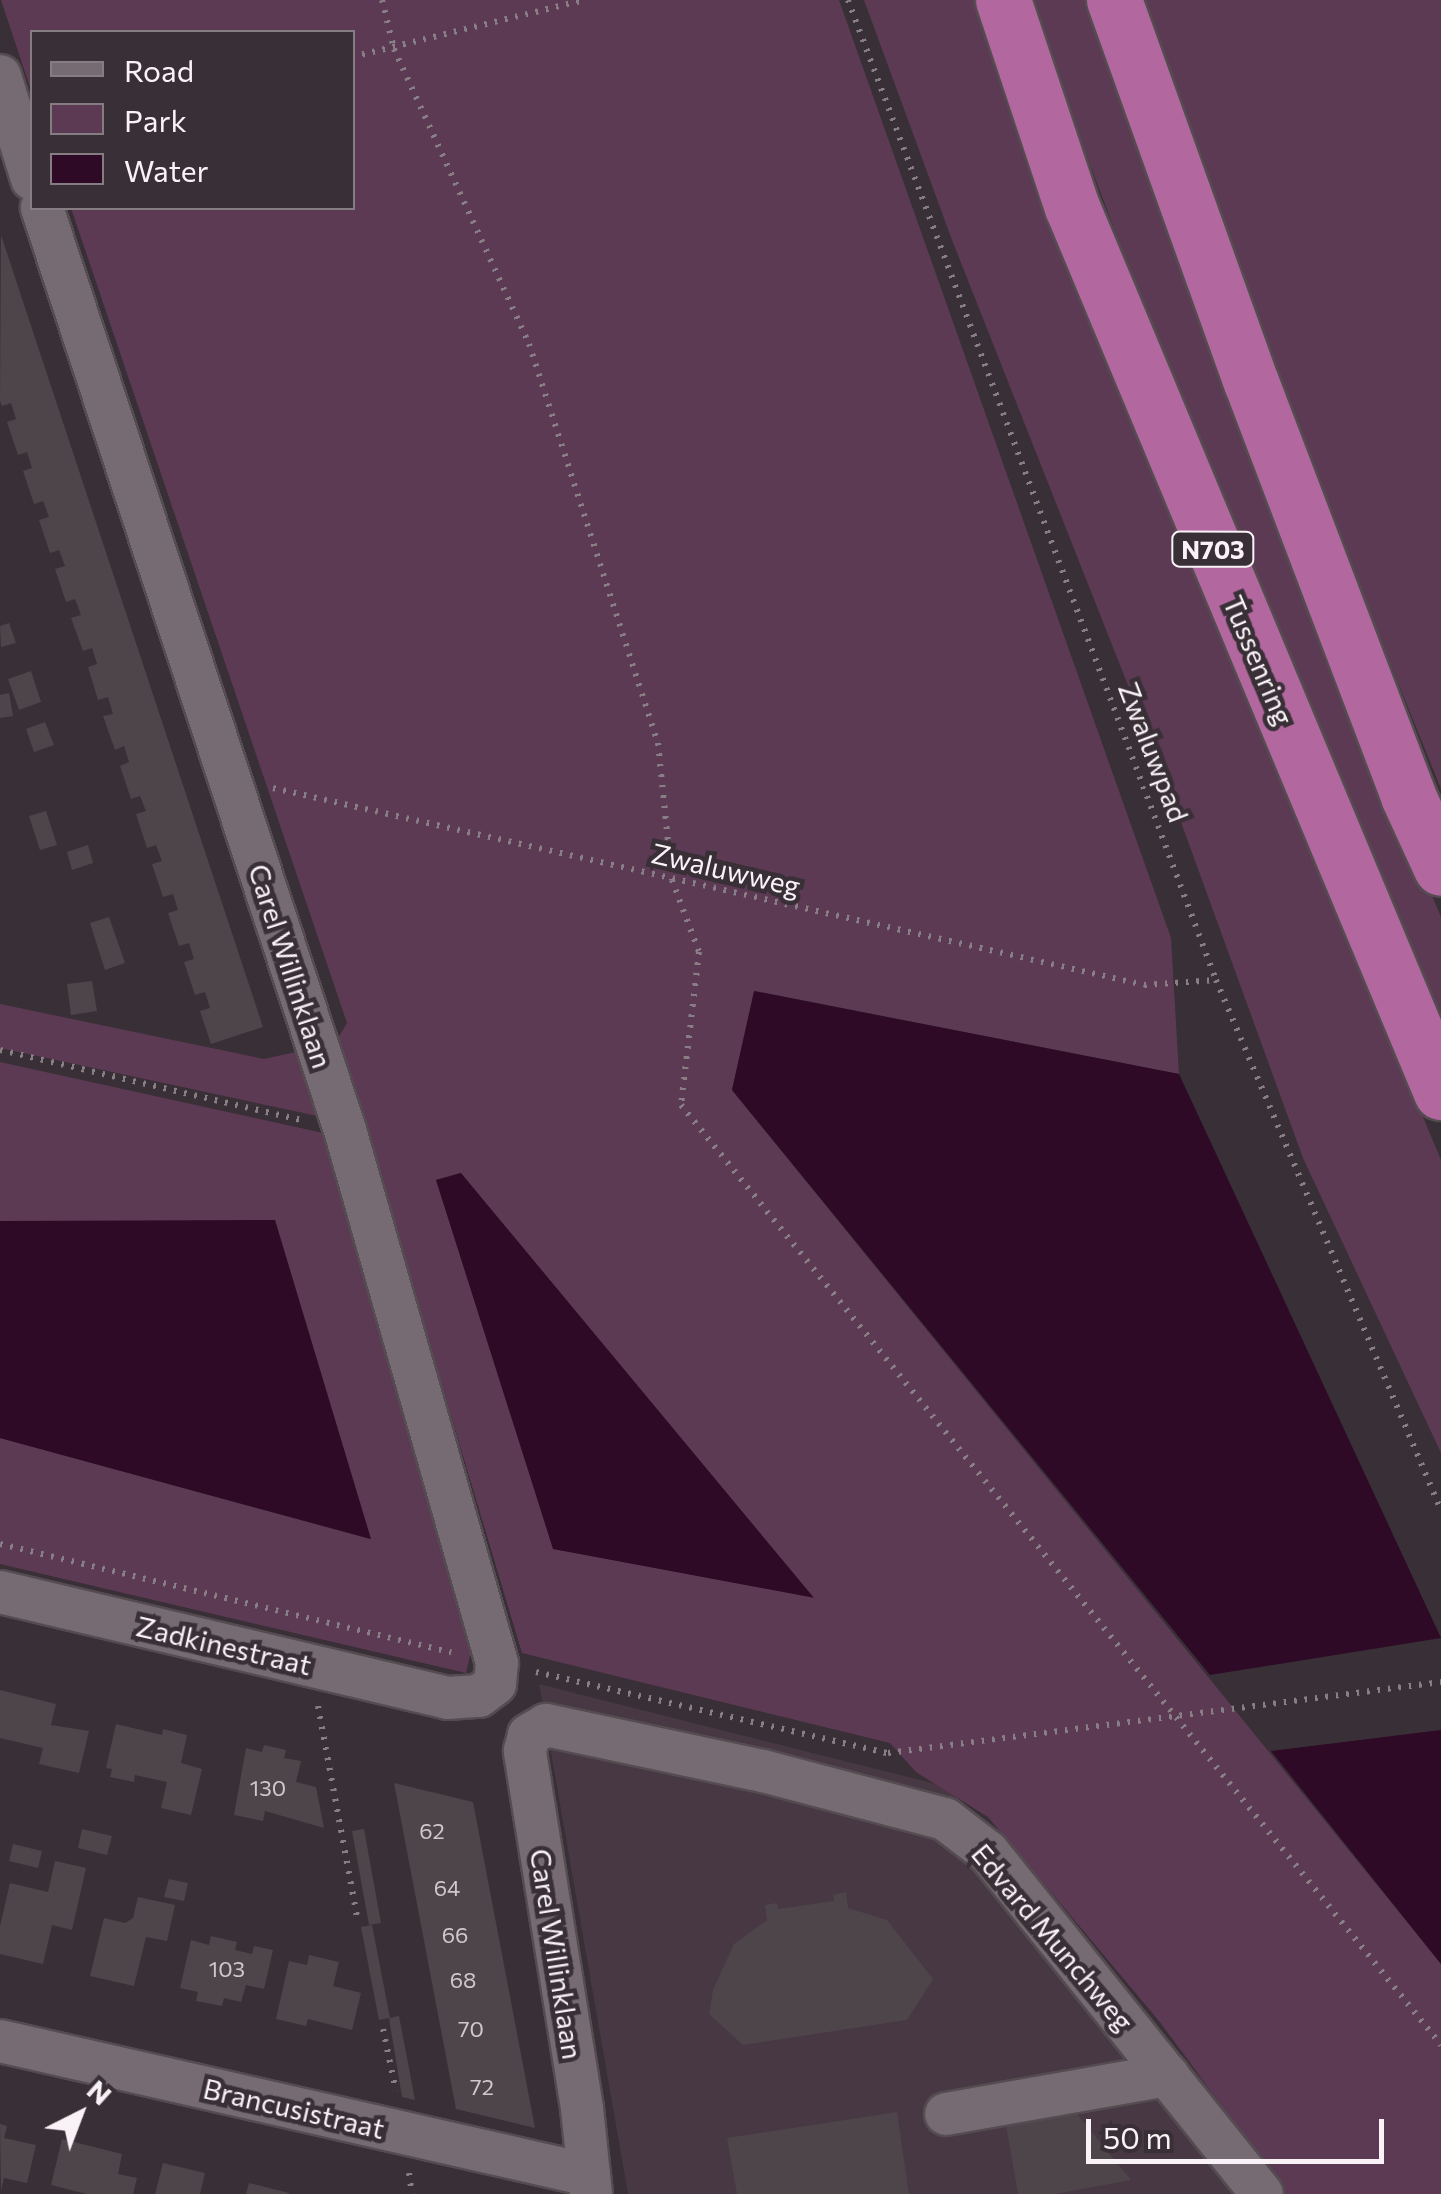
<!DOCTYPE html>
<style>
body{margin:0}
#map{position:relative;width:1441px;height:2194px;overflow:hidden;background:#392f36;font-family:Commissioner,sans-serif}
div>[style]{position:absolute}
.built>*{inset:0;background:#473843}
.green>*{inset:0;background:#5d3a54}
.water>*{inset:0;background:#2e0a27}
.building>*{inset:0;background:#4e454b}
.path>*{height:6px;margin-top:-3px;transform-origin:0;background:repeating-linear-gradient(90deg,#877f85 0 2.5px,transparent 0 10.5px)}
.roads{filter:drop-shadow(2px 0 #544c51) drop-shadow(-2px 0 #544c51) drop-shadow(0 2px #544c51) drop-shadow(0 -2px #544c51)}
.minor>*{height:42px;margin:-21px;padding:0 21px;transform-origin:21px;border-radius:21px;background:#766b72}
.highway>*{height:55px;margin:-27.5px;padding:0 27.5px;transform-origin:27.5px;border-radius:27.5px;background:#b2689e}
span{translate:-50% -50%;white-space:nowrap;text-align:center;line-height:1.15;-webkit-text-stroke:9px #392f36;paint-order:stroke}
.number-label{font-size:22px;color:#cec8cc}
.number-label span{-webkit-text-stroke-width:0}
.shield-label span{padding:2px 8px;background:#392f36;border:2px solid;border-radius:8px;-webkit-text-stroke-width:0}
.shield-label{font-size:25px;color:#f9f3f7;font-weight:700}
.street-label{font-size:28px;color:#f9f3f7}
.legend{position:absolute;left:30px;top:30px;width:325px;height:180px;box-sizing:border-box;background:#392f36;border:2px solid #867d83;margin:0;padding:12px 18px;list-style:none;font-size:30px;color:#f9f3f7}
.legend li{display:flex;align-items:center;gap:20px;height:50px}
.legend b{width:50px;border:2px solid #867d83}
.north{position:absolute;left:30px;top:2064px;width:100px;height:100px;-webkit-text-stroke:8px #392f36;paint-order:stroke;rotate:42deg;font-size:28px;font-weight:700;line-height:40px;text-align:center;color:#f9f3f7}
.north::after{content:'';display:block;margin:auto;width:35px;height:45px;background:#f9f3f7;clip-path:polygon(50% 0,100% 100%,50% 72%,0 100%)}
.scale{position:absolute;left:1086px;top:2119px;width:298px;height:45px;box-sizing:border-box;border:5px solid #f9f3f7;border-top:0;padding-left:12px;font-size:30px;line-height:35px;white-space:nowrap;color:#f9f3f7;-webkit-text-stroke:8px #392f36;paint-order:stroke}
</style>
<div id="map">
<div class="built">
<div style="clip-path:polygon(539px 1684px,948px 1787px,1302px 2194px,628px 2194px)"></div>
</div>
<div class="green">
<div style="clip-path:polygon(evenodd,1px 0,839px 0,1171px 938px,1179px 1074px,755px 991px,732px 1090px,1441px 1964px,1441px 2194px,1281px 2194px,1263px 2161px,1159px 2021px,988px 1817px,916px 1772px,890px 1743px,522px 1653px,338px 1038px,347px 1023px,71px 208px,352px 208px,352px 32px,32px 32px,32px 93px,1px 0,460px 1173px,813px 1597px,554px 1549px,436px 1180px,460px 1173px)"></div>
<div style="clip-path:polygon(864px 0,986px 0,1231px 659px,1441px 1160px,1441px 1453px,1303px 1158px,1169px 789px,952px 240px)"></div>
<div style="clip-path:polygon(1028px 0,1089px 0,1281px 536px,1441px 917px,1441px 1033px,1199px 454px)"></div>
<div style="clip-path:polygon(1137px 0,1441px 0,1441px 789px,1266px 356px)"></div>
<div style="clip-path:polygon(0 1004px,264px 1059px,300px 1051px,322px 1117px,0 1048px)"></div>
<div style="clip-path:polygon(0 1062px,323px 1133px,452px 1558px,473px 1642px,466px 1673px,0 1564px,0 1438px,370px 1539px,275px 1221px,0 1221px)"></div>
</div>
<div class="water">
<div style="clip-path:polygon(754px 991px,1179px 1074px,1441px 1638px,1210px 1675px,732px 1090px)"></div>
<div style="clip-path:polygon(461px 1173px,814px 1598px,815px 1598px,553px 1549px,436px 1180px)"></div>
<div style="clip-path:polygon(275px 1220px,371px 1539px,0 1438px,0 1221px)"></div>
<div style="clip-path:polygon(1441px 1730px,1441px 1964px,1271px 1751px)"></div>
</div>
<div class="building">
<div style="clip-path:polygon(1px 235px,263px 1027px,211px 1044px,200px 1011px,210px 1008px,205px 992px,195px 995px,184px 962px,194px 959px,189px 943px,179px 946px,168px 913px,178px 910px,173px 894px,163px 897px,152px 864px,162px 861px,156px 845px,147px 848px,136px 814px,146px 811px,140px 796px,131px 799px,120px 766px,129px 762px,124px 746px,115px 750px,103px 716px,113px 714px,108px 697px,98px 700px,88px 667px,97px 664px,92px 648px,83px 651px,71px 618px,81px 615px,75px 599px,66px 602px,55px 569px,65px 566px,59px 550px,50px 553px,39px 520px,49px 517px,43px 501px,34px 504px,23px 471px,32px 468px,27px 452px,18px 455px,7px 422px,16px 419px,11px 403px,2px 406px,0 401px)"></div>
<div style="clip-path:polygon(9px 623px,16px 643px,1px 647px,0 626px)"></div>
<div style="clip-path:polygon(31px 671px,41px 702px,19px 710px,8px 679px)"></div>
<div style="clip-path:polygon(9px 693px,13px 716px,0 718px,0 695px)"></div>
<div style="clip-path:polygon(45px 722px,54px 745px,34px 752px,26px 729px)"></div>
<div style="clip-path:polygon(46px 811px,57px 845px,40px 850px,29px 816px)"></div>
<div style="clip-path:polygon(88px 845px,93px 863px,72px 870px,67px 852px)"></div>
<div style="clip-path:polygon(109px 917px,125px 963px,105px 970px,90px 923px)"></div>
<div style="clip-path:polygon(92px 981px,97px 1011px,71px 1015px,67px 984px)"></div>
<div style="clip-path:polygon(0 1690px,56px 1704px,51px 1725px,89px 1731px,79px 1773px,39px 1764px,43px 1748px,0 1738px)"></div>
<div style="clip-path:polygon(116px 1724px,162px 1735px,163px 1729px,187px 1735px,181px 1763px,202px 1769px,191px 1815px,161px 1808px,167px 1782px,135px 1775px,134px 1782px,110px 1777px,112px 1769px,106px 1768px)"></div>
<div style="clip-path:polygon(264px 1745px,286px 1750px,284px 1758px,301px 1761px,296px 1782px,316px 1787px,324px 1828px,265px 1811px,263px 1821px,234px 1815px,246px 1748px,262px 1752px)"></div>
<div style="clip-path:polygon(394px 1783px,473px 1802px,535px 2128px,456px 2109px)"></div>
<div style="clip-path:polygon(82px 1829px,112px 1836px,107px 1855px,78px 1848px)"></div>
<div style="clip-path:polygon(364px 1829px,381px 1923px,369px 1925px,352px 1831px)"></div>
<div style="clip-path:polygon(13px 1844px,42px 1851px,38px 1868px,9px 1861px)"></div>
<div style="clip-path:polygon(55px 1861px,86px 1868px,72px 1930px,52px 1925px,43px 1964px,0 1954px,0 1926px,10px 1883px,48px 1892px)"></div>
<div style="clip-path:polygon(169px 1879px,188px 1883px,184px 1901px,164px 1897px)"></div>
<div style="clip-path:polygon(846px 1892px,848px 1908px,887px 1920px,933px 1979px,907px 2020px,743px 2045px,709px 2014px,713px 1990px,734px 1944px,767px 1920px,765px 1905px,777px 1903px,778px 1909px,834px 1901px,833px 1895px)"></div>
<div style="clip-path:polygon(138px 1897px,175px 1905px,167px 1941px,146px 1937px,134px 1986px,90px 1976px,104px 1918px,125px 1923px,133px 1918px)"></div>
<div style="clip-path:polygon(372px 1925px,390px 2018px,399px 2016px,415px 2100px,402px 2097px,389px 2018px,379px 2020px,361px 1927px)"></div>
<div style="clip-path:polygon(211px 1936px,237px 1942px,235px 1950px,252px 1954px,254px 1946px,273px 1950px,264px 1989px,246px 1985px,241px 2002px,224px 1998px,222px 2006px,196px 2001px,198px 1992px,180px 1988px,191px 1940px,209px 1945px)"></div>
<div style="clip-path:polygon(309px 1955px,339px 1962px,333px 1986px,361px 1993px,352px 2030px,308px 2019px,306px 2026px,276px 2019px,289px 1961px,307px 1965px)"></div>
<div style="clip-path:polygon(1072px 2108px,1131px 2180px,1055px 2194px,1018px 2194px,1005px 2119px)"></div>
<div style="clip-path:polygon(897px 2112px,909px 2194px,737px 2194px,727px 2138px)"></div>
<div style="clip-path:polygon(0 2124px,7px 2126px,4px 2138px,36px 2145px,27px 2183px,4px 2178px,1px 2191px)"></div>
<div style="clip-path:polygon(62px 2139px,122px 2154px,118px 2174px,137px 2178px,133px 2194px,87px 2194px,51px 2185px)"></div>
<div style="clip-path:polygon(163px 2163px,205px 2173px,200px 2194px,155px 2194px)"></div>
<div style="clip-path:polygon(249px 2183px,289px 2193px,289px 2194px,246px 2194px)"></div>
</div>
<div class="path">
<div style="left:382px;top:0;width:50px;rotate:76.2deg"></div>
<div style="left:394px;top:49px;width:324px;rotate:65.4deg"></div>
<div style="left:529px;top:344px;width:419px;rotate:72.1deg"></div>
<div style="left:658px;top:743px;width:138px;rotate:84.2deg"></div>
<div style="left:672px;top:880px;width:77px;rotate:69.4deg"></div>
<div style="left:699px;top:952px;width:154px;rotate:96.7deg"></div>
<div style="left:681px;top:1105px;width:1209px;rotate:51.04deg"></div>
<div style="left:848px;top:0;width:1047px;rotate:69.42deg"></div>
<div style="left:1216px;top:980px;width:576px;rotate:67deg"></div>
<div style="left:352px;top:57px;width:239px;rotate:-13.8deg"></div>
<div style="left:273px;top:788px;width:893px;rotate:12.74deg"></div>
<div style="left:1144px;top:985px;width:72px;rotate:-4deg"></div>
<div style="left:0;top:1050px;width:309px;rotate:13.1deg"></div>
<div style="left:0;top:1544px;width:464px;rotate:13.5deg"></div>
<div style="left:536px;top:1672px;width:361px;rotate:13deg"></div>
<div style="left:888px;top:1753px;width:558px;rotate:-7.32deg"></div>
<div style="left:318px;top:1706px;width:219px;rotate:79.5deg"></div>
<div style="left:383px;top:2029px;width:63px;rotate:78.2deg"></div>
<div style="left:409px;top:2173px;width:21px;rotate:82deg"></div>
</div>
<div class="roads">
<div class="minor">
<div style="left:0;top:76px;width:108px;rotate:72.7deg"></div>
<div style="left:0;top:1592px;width:460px;rotate:13.3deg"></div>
<div style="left:448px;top:1698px;width:31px;rotate:-4deg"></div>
<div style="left:479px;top:1696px;width:20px;rotate:-37deg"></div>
<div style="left:495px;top:1684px;width:21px;rotate:-85deg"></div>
<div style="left:497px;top:1663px;width:554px;rotate:-105.92deg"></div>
<div style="left:345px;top:1130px;width:971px;rotate:-108.19deg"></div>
<div style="left:0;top:2041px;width:604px;rotate:12.82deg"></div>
<div style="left:946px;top:2114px;width:225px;rotate:-10deg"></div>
<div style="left:591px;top:2194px;width:86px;rotate:-96deg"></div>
<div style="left:582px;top:2108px;width:362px;rotate:-99.1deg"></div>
<div style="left:525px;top:1751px;width:16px;rotate:-76deg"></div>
<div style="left:529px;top:1735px;width:20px;rotate:-30deg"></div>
<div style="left:546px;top:1725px;width:222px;rotate:12deg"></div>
<div style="left:763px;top:1771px;width:188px;rotate:14.8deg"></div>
<div style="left:945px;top:1819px;width:54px;rotate:37.5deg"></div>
<div style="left:988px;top:1852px;width:438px;rotate:51.3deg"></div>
</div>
<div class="highway">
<div style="left:1003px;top:0;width:218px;rotate:71.6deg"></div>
<div style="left:1072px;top:207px;width:959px;rotate:67.37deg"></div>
<div style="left:1114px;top:0;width:406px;rotate:70.3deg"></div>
<div style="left:1251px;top:382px;width:443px;rotate:69.2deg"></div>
<div style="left:1408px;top:796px;width:79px;rotate:65.4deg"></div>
</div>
</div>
<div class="number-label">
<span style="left:268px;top:1788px">130</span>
<span style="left:432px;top:1831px">62</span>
<span style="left:447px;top:1888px">64</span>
<span style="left:455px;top:1935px">66</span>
<span style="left:227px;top:1969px">103</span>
<span style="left:463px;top:1980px">68</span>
<span style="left:471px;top:2029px">70</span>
<span style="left:482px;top:2087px">72</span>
</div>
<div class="shield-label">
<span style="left:1213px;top:549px">N703</span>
</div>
<div class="street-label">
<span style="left:1259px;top:660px;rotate:67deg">Tussenring</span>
<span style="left:1154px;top:752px;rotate:69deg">Zwaluwpad</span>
<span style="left:726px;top:869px;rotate:13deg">Zwaluwweg</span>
<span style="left:291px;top:966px;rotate:72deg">Carel Willinklaan</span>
<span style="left:224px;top:1645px;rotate:13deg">Zadkinestraat</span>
<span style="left:1053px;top:1937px;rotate:50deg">Edvard Munchweg</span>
<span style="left:557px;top:1954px;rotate:81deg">Carel Willinklaan</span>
<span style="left:294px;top:2108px;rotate:13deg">Brancusistraat</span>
</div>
<ul class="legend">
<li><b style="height:12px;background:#766b72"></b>Road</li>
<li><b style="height:28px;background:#5d3a54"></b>Park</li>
<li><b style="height:28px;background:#2e0a27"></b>Water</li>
</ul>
<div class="north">N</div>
<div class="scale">50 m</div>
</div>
